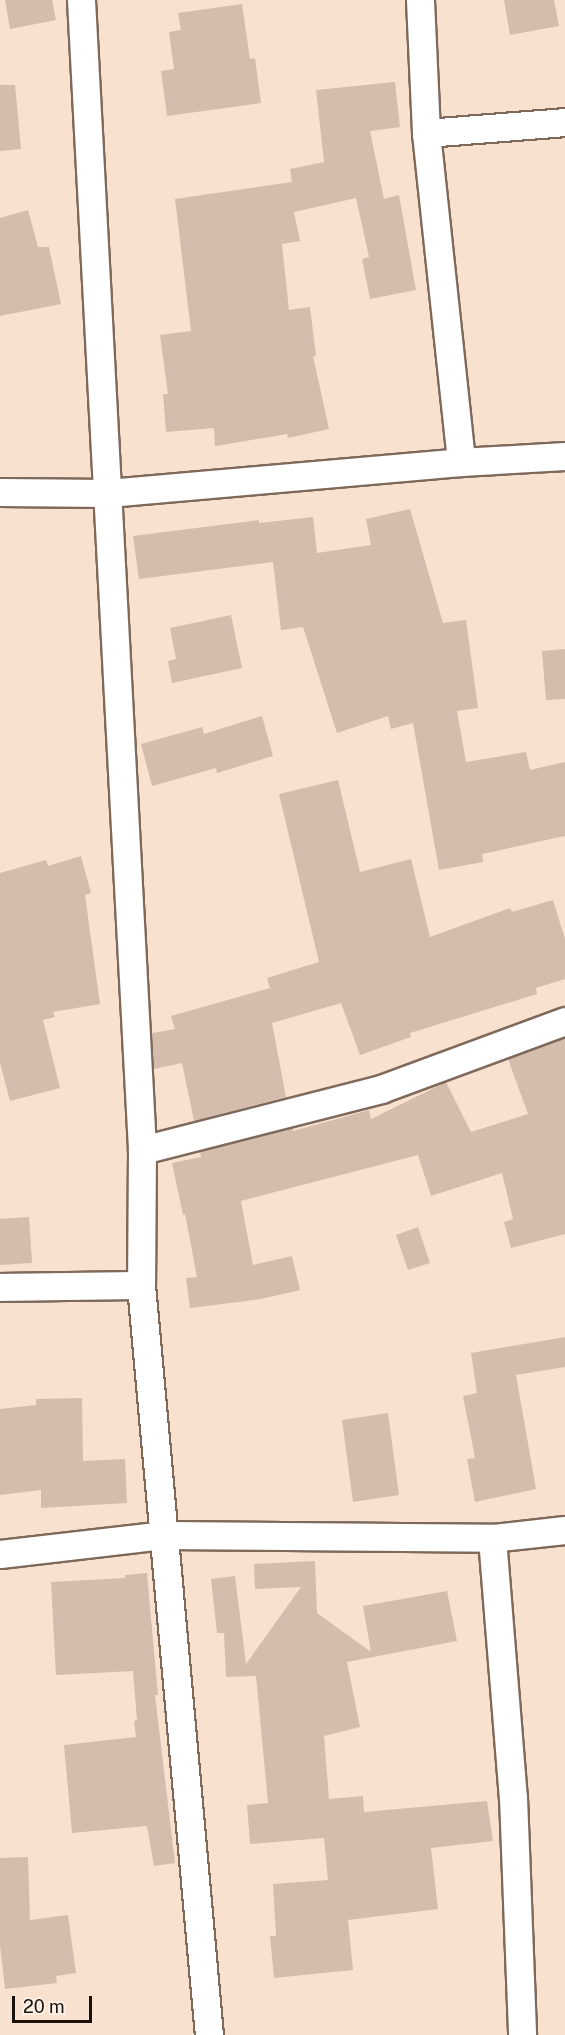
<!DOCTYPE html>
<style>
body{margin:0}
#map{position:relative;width:565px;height:2035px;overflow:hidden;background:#f9e1d0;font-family:"Public Sans",sans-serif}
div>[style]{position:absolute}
.building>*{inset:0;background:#d4bdad}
.roads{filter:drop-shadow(2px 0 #7e695b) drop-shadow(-2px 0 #7e695b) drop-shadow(0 2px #7e695b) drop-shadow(0 -2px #7e695b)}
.minor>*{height:27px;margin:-13.5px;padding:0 13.5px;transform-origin:13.5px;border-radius:13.5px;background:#fff}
span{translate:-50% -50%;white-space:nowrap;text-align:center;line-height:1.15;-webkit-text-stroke:4.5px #fef0e6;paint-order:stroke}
.scale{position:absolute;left:12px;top:1996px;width:80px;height:27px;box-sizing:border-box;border:3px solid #19110b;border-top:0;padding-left:8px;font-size:18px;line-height:21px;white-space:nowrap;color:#19110b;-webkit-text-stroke:4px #fef0e6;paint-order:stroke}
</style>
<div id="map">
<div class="building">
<div style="clip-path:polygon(5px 0,52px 0,56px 20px,10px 29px)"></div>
<div style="clip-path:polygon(504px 0,554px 0,559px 26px,510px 35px)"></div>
<div style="clip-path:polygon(242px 4px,250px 59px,255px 58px,261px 103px,167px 116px,161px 71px,174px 69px,169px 32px,181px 30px,178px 13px)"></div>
<div style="clip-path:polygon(395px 82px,400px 127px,370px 131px,384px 199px,399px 195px,416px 290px,370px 299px,362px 259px,369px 257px,356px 198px,294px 212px,300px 241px,282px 244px,289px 310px,310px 307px,316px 356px,313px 356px,329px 429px,288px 438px,287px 434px,215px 446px,214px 428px,166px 432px,163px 394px,168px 394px,160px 335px,191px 331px,175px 199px,292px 182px,290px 169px,324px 162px,316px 90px)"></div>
<div style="clip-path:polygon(0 85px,15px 85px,21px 149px,0 151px)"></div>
<div style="clip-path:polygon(28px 210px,38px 247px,49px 247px,61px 304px,0 316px,0 218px)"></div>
<div style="clip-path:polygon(410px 509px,443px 623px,466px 620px,478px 708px,457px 711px,466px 762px,526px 752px,530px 770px,565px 762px,565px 836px,482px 854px,483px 862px,439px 870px,413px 723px,391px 729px,388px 716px,337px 733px,303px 627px,281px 630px,273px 562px,139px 579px,133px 536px,259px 520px,259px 523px,313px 517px,317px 553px,371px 545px,366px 519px)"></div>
<div style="clip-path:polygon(231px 615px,242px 668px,172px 683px,168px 661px,176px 659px,170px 628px)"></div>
<div style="clip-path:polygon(565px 649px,565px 699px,546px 700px,542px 651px)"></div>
<div style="clip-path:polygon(262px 716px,273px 756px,217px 773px,216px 768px,152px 786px,141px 744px,202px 727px,204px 734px)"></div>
<div style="clip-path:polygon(338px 780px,360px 872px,411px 859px,430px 937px,510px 908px,512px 912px,553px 900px,565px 939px,565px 979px,536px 988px,537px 994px,410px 1033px,411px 1037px,360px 1055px,341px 1003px,272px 1023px,286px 1097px,194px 1121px,182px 1063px,154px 1069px,152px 1033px,175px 1029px,171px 1016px,270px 988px,267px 978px,319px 962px,279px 794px)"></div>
<div style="clip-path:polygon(81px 856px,91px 893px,85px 895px,100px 1004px,53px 1012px,55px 1017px,43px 1020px,60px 1088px,10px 1101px,0 1063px,0 873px,46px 860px,48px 866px)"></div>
<div style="clip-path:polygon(565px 1038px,565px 1234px,511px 1248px,504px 1222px,513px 1219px,502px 1173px,431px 1196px,418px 1155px,241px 1201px,253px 1265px,292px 1256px,300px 1290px,261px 1299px,190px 1308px,186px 1278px,197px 1277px,185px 1214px,183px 1215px,172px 1163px,201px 1157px,200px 1151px,293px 1128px,293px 1131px,369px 1110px,371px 1119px,446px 1082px,471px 1132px,528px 1114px,508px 1059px)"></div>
<div style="clip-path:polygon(29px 1217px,32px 1263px,0 1265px,0 1219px)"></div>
<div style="clip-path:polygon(418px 1227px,430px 1263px,408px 1270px,396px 1235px)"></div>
<div style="clip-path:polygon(565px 1337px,565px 1367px,516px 1375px,536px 1489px,475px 1502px,467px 1459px,475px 1458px,463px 1396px,477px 1393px,471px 1353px)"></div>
<div style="clip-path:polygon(82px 1398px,83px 1461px,125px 1459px,127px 1503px,41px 1508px,41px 1490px,0 1495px,0 1409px,36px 1405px,36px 1399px)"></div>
<div style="clip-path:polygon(388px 1413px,399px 1495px,353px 1502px,342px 1420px)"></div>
<div style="clip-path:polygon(315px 1561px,317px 1613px,371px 1652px,363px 1606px,447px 1591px,457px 1641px,347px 1662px,360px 1727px,324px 1736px,329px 1799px,363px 1796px,364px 1812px,487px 1801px,493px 1841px,431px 1848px,438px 1909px,348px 1920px,353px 1970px,274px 1978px,270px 1936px,276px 1936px,273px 1884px,328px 1880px,324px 1838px,250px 1844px,247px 1805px,268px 1803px,256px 1676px,226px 1677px,224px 1633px,217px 1633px,211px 1579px,235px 1576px,246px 1664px,301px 1587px,255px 1589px,254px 1564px)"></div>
<div style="clip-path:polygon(147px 1573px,158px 1695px,155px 1695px,175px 1863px,154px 1866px,147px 1826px,72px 1833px,64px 1745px,136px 1737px,134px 1721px,137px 1720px,133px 1671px,56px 1675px,51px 1582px,125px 1578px,125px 1575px)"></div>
<div style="clip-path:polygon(28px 1857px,30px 1920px,68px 1915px,76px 1973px,56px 1976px,57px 1983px,5px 1989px,0 1945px,0 1858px)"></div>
</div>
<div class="roads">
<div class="minor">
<div style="left:81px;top:0;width:1152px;rotate:86.96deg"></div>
<div style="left:142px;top:1150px;width:135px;rotate:90.4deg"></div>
<div style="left:141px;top:1285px;width:753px;rotate:84.82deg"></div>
<div style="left:420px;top:0;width:133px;rotate:87.4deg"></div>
<div style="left:426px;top:133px;width:331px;rotate:83.9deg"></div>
<div style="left:426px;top:133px;width:139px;rotate:-4.5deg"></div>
<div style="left:0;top:492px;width:108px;rotate:0.5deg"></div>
<div style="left:108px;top:493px;width:354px;rotate:-5deg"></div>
<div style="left:461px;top:462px;width:104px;rotate:-3.3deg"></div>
<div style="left:142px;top:1150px;width:247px;rotate:-14.3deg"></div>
<div style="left:381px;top:1089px;width:196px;rotate:-20.3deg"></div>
<div style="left:0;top:1287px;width:141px;rotate:-0.8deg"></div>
<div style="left:492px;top:1538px;width:260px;rotate:85.4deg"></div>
<div style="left:513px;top:1797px;width:238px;rotate:87.8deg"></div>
<div style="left:0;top:1554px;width:166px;rotate:-6.6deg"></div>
<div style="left:165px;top:1535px;width:327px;rotate:0.5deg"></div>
<div style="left:492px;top:1538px;width:73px;rotate:-6.3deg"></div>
</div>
</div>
<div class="scale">20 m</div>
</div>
